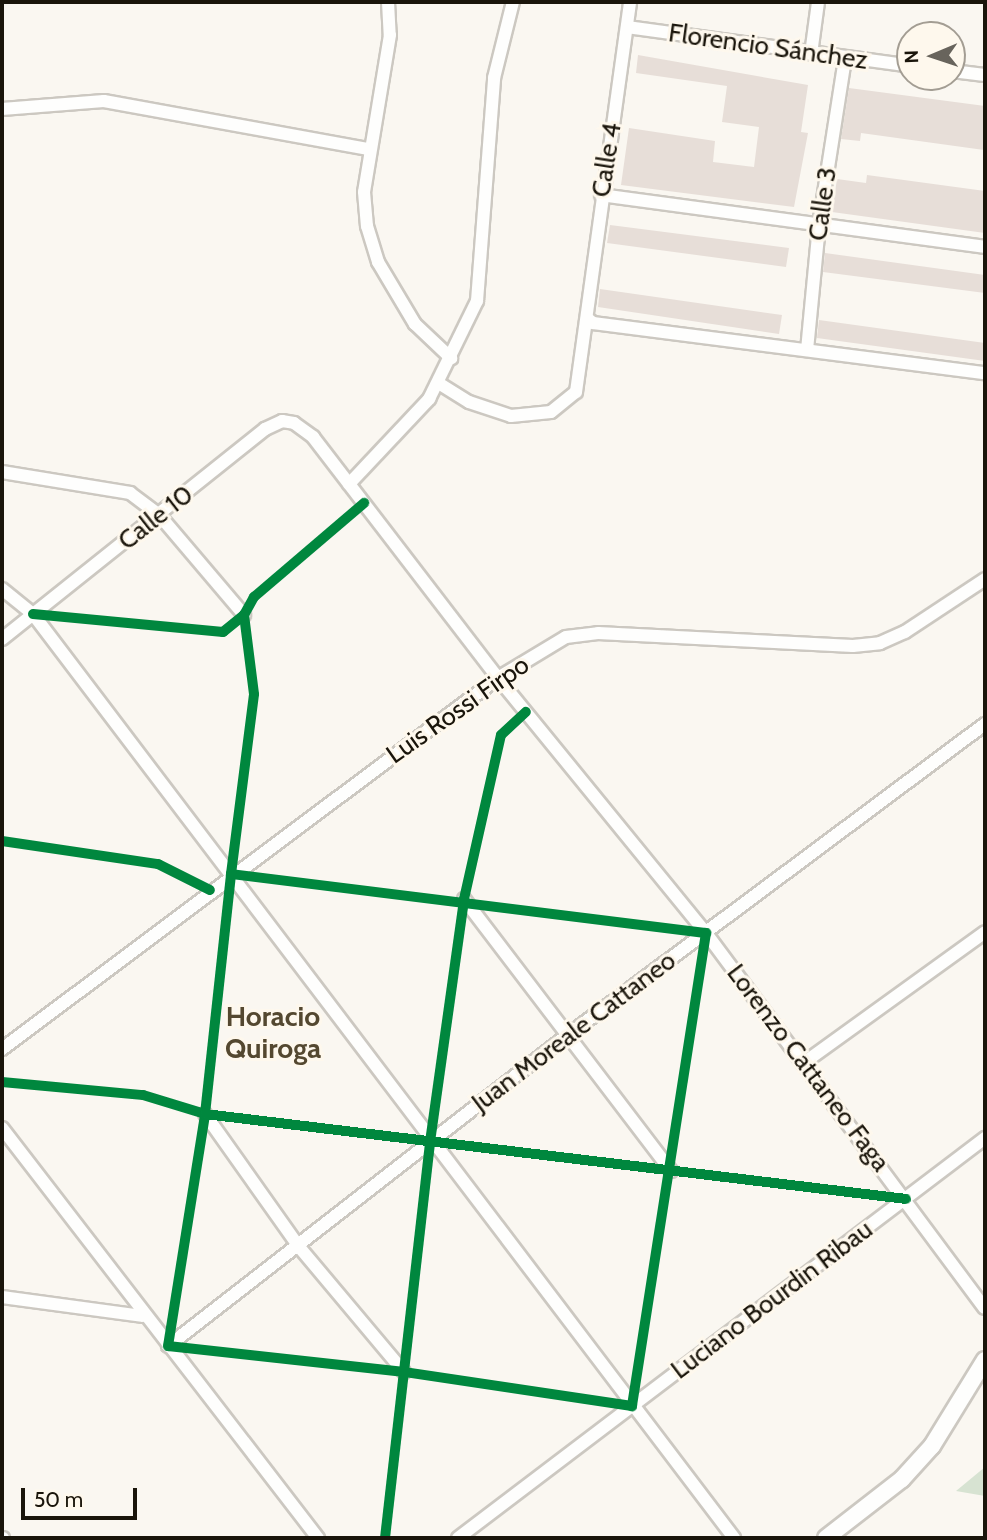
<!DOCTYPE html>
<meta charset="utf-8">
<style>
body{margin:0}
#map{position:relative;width:987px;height:1540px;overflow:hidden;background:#faf7f1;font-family:Cabin,sans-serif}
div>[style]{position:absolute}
.green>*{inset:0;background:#d7e3d2}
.building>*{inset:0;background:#e7ded8}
.roads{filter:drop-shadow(2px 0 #ccc8c1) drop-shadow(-2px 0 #ccc8c1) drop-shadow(0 2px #ccc8c1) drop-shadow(0 -2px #ccc8c1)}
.minor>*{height:12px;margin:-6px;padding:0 6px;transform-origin:6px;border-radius:6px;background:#fefefd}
.tertiary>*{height:16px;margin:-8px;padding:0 8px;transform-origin:8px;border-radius:8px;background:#fefefd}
.cycleway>*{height:10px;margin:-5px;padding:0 5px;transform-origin:5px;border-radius:5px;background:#00873e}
span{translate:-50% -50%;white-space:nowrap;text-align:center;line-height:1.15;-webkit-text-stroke:6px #fef8ed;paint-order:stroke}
.street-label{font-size:26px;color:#1a150b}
.neighbourhood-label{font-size:28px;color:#544830;font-weight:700}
.frame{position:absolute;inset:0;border:4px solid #1a150b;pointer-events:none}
.north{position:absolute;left:896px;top:21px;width:70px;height:70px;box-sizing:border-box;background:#fef8ed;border:2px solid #a39d93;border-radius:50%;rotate:268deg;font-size:19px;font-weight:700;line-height:28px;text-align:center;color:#1a150b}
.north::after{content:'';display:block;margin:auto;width:24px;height:32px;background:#68645c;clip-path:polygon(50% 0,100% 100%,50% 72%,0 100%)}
.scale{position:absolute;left:21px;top:1488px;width:116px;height:32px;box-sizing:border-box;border:4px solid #1a150b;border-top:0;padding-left:9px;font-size:21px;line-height:24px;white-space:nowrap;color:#1a150b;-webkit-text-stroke:5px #fef8ed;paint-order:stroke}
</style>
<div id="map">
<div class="green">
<div style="clip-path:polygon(985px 1467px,985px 1496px,956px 1491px)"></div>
</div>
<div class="building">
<div style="clip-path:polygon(638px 55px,808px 85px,801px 132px,808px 133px,794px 207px,621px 185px,629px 128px,715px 141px,713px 162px,754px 167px,759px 127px,722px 122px,727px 86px,636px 73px)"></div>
<div style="clip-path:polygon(849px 88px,985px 106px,984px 150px,861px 133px,860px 141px,841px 139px)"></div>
<div style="clip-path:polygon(867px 175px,985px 191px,985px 233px,832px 212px,837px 179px,866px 183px)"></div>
<div style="clip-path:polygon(610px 225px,789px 248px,786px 267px,607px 243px)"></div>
<div style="clip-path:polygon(825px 253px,985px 275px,985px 293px,823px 272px)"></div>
<div style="clip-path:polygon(600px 289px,782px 315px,779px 334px,598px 307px)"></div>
<div style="clip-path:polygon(819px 320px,985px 343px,985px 361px,817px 338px)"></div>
</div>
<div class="roads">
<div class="minor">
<div style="left:388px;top:2px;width:33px;rotate:87deg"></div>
<div style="left:390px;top:35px;width:159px;rotate:99.4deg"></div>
<div style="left:364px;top:192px;width:34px;rotate:85deg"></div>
<div style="left:367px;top:226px;width:38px;rotate:73deg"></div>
<div style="left:378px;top:262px;width:72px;rotate:59.2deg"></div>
<div style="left:415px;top:324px;width:50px;rotate:43.4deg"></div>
<div style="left:627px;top:27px;width:286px;rotate:7.8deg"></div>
<div style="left:811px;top:54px;width:52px;rotate:-82.3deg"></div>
<div style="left:952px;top:71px;width:33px;rotate:7deg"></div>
<div style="left:2px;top:109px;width:102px;rotate:-4.5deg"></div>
<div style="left:104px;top:101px;width:269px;rotate:10.3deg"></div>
<div style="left:601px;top:195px;width:388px;rotate:7.7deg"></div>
<div style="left:587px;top:318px;width:8px;rotate:40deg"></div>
<div style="left:593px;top:323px;width:395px;rotate:7.3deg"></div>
<div style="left:807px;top:350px;width:126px;rotate:-84.5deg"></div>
<div style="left:819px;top:225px;width:168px;rotate:-81.1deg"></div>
<div style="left:440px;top:384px;width:34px;rotate:32deg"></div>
<div style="left:469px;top:402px;width:44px;rotate:18.4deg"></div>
<div style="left:511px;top:416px;width:40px;rotate:-5.7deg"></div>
<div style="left:551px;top:412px;width:32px;rotate:-39deg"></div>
<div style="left:576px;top:392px;width:394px;rotate:-82.1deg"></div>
<div style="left:2px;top:472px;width:130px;rotate:9.3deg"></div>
<div style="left:130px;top:493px;width:38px;rotate:37deg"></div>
<div style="left:160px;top:516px;width:130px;rotate:49.7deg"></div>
<div style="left:349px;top:484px;width:117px;rotate:-46.7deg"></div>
<div style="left:429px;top:399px;width:109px;rotate:-63.9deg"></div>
<div style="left:477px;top:301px;width:224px;rotate:-85.6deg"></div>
<div style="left:494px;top:78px;width:78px;rotate:-76deg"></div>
<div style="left:2px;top:589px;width:40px;rotate:39deg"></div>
<div style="left:33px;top:614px;width:1160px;rotate:52.81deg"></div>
<div style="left:2px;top:639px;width:337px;rotate:-38.6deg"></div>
<div style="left:265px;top:429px;width:19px;rotate:-25deg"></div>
<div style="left:282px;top:421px;width:12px;rotate:9deg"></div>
<div style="left:294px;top:423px;width:24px;rotate:36deg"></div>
<div style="left:313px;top:437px;width:304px;rotate:52.5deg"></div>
<div style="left:498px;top:678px;width:329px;rotate:50.8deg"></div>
<div style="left:706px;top:933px;width:467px;rotate:53.4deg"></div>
<div style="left:464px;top:899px;width:342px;rotate:52.7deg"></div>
<div style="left:2px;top:1049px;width:619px;rotate:-36.8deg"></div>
<div style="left:498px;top:678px;width:79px;rotate:-31.1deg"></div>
<div style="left:566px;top:637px;width:32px;rotate:-7deg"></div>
<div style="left:598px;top:633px;width:255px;rotate:2.9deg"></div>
<div style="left:853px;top:646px;width:27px;rotate:-6deg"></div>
<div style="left:880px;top:643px;width:27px;rotate:-24deg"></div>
<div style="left:905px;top:632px;width:96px;rotate:-33.5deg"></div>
<div style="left:805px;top:1062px;width:222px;rotate:-35.8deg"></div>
<div style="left:205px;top:1114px;width:164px;rotate:54.7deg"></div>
<div style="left:300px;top:1248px;width:162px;rotate:50deg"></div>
<div style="left:2px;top:1128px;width:518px;rotate:52.38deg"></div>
<div style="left:2px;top:1297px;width:141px;rotate:7.7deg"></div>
<div style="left:168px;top:1346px;width:507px;rotate:-37.87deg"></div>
<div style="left:568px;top:1035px;width:520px;rotate:-36.72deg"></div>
<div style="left:2px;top:1538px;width:1px"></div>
<div style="left:458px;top:1538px;width:662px;rotate:-37.2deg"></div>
</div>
<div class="tertiary">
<div style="left:826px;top:1538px;width:96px;rotate:-37.8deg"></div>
<div style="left:902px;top:1479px;width:45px;rotate:-47.7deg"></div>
<div style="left:932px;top:1446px;width:101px;rotate:-58.4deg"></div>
</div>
</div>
<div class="cycleway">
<div style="left:33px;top:614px;width:191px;rotate:5.4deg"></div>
<div style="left:223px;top:632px;width:27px;rotate:-39deg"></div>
<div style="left:244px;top:615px;width:21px;rotate:-61deg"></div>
<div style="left:254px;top:597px;width:145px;rotate:-40.5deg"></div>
<div style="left:2px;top:841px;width:158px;rotate:8.4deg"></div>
<div style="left:158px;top:864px;width:58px;rotate:26.6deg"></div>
<div style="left:231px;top:874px;width:479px;rotate:7.1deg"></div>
<div style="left:706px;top:933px;width:479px;rotate:98.9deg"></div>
<div style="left:632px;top:1406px;width:231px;rotate:-171.5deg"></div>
<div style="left:404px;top:1372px;width:237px;rotate:-173.7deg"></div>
<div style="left:168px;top:1346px;width:235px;rotate:-80.9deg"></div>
<div style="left:205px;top:1114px;width:241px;rotate:-83.8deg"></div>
<div style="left:231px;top:874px;width:181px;rotate:-82.7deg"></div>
<div style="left:254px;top:694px;width:80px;rotate:-97.2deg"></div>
<div style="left:2px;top:1082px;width:142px;rotate:5.3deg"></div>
<div style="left:143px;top:1095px;width:65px;rotate:17deg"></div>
<div style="left:205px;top:1114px;width:706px;rotate:6.91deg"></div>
<div style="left:385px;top:1538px;width:399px;rotate:-83.5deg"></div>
<div style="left:430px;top:1142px;width:245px;rotate:-82deg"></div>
<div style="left:464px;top:899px;width:168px;rotate:-77.3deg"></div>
<div style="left:501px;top:735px;width:34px;rotate:-43deg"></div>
</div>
<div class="street-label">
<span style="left:768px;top:47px;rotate:8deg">Florencio Sánchez</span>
<span style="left:607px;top:160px;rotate:-81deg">Calle 4</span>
<span style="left:823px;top:204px;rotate:-82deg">Calle 3</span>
<span style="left:156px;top:518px;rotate:-38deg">Calle 10</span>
<span style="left:458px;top:710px;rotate:-35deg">Luis Rossi Firpo</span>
<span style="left:574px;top:1032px;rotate:-37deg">Juan Moreale Cattaneo</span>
<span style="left:808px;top:1068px;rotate:53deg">Lorenzo Cattaneo Faga</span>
<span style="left:772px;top:1300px;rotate:-37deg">Luciano Bourdin Ribau</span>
</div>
<div class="neighbourhood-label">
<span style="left:273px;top:1032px">Horacio<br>Quiroga</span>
</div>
<div class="frame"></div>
<div class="north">N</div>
<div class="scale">50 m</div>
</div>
